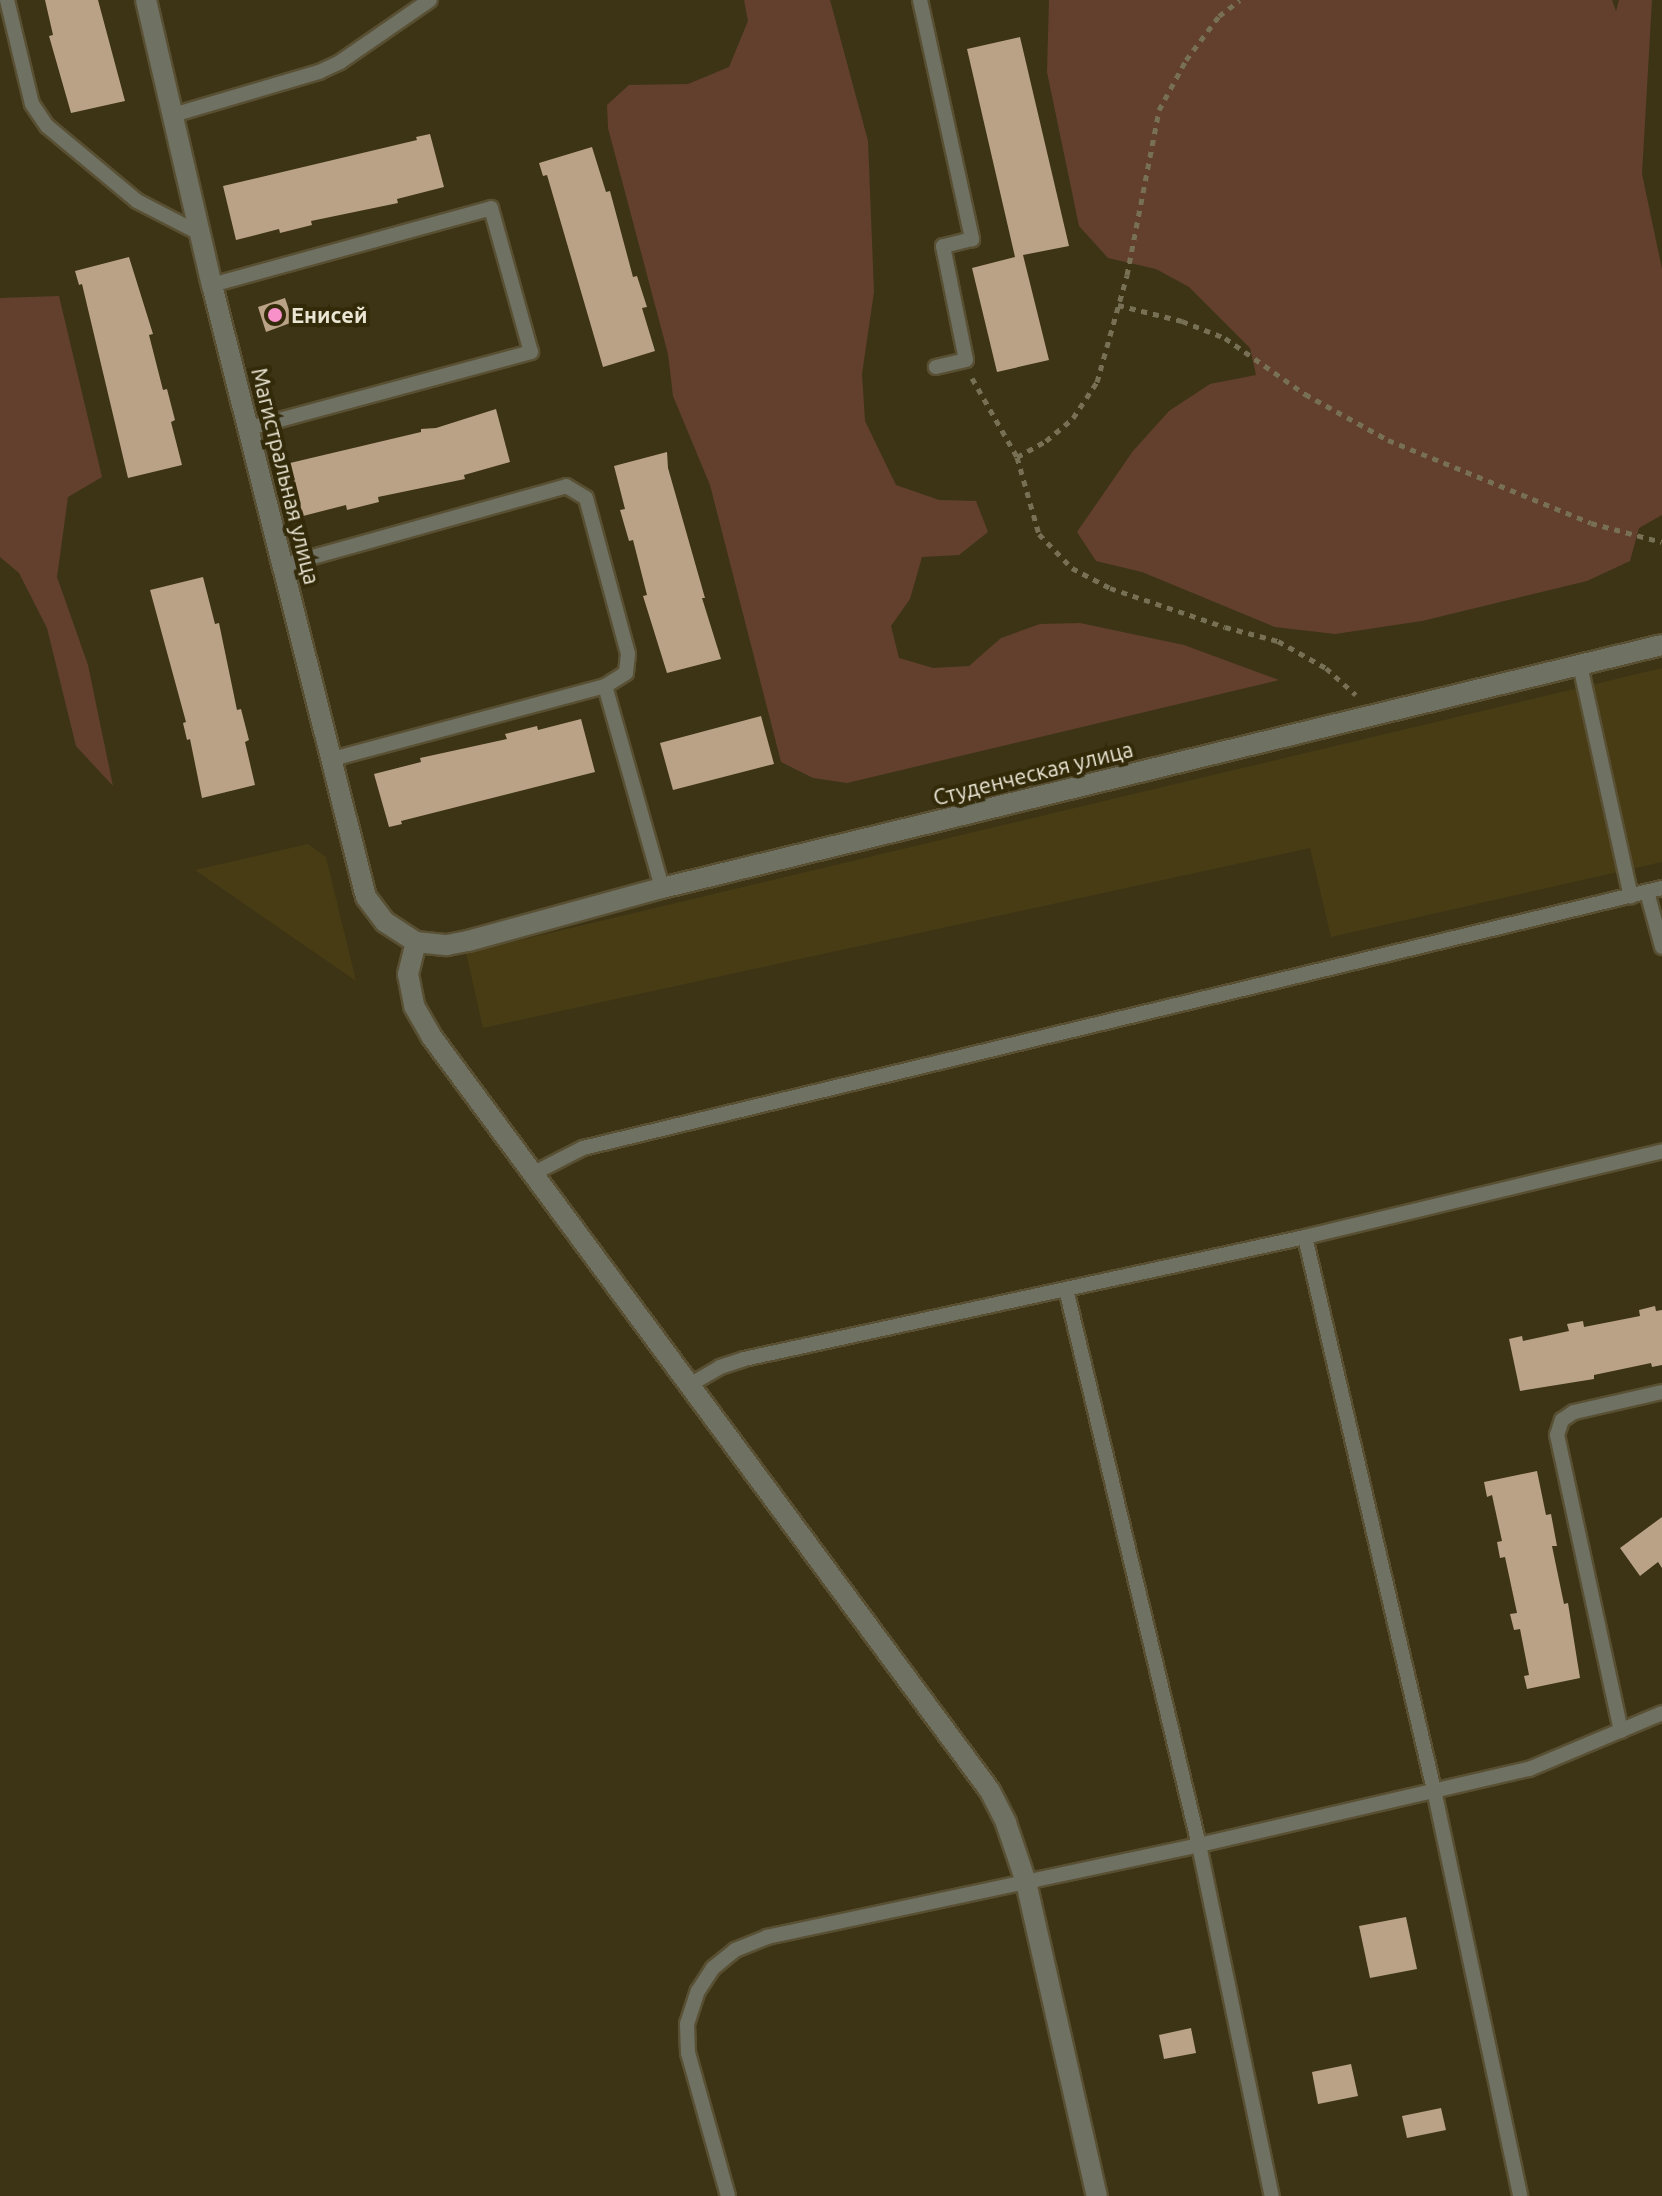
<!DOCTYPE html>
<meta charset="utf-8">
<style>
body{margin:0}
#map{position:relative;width:1662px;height:2196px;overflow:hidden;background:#3d3415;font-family:Ubuntu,sans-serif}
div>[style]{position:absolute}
.built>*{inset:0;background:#483c15}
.green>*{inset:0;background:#62402d}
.building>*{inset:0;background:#baa286}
.path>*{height:5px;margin-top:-2.5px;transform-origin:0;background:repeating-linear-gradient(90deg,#777055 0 6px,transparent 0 12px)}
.roads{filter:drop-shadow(2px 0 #595034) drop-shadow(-2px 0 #595034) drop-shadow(0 2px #595034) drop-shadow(0 -2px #595034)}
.lane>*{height:14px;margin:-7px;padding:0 7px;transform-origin:7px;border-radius:7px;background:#6f7163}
.street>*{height:20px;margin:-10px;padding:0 10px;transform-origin:10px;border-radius:10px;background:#6f7163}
.dots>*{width:22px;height:22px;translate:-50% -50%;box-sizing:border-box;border:4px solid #332a0a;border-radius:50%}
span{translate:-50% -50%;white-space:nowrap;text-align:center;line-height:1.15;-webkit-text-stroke:8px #332a0a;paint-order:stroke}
.poi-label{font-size:22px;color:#ebe6d4;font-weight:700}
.left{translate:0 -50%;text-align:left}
.street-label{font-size:22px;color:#ebe6d4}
</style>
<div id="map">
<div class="built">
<div style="clip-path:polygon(1662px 668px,1662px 862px,1331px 937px,1310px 848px,483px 1028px,466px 953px)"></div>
<div style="clip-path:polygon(308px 844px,326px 857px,356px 981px,195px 870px)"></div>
</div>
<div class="green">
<div style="clip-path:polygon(744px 0,830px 0,868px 141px,874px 292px,862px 374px,865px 421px,896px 485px,939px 500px,976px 501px,988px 532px,959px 555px,922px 557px,910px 599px,891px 626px,899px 658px,933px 668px,969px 666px,1001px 638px,1040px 624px,1080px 623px,1184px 645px,1279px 680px,847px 783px,813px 778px,781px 762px,710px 485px,673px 396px,668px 354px,608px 128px,607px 105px,629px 85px,688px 84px,729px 67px,748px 21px)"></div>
<div style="clip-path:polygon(1049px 0,1612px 0,1616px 11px,1619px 0,1652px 0,1642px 174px,1662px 269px,1662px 515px,1639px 528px,1630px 561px,1587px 581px,1422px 621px,1335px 634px,1275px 627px,1142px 572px,1096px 561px,1077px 532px,1133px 451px,1169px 411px,1210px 384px,1256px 375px,1250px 348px,1189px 287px,1156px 269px,1108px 258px,1079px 226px,1047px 72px)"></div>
<div style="clip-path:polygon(59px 296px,102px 477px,68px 497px,57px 577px,88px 665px,113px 786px,76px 746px,47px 628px,19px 573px,0 557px,0 298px)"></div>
</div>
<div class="building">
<div style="clip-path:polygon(45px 0,98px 0,125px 101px,71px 113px,49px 36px,53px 35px)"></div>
<div style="clip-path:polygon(1020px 37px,1069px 246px,1023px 255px,1049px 360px,997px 372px,972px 268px,1015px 257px,967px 49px)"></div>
<div style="clip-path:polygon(430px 134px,444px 187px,397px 199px,398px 203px,311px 221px,312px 225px,280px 233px,279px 229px,236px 240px,223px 186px,417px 140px,416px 137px)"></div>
<div style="clip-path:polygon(592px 147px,606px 192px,610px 191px,633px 277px,637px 276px,647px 307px,642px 308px,655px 351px,603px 367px,547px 175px,543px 176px,539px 163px)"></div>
<div style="clip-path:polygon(129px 257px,153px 334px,149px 335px,163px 390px,167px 389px,175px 420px,171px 422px,182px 465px,128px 478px,82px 284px,79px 285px,75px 271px)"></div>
<div style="clip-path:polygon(285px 298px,293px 322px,266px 332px,258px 307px)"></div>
<div style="clip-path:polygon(496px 409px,510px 462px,464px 475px,465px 479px,378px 497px,379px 502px,347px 510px,346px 505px,303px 516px,290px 463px,421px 432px,421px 429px,436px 428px)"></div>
<div style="clip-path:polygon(667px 452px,668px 468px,705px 598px,702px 598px,721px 659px,667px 673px,643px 596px,647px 595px,633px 540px,629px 541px,620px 510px,625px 509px,614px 466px)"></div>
<div style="clip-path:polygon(203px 577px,215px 624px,219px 623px,237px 710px,241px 709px,249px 740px,245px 742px,255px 785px,202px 798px,190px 739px,187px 740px,183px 723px,186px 722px,150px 590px)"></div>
<div style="clip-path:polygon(761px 716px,774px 764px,673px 790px,660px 743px)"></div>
<div style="clip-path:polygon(581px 719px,595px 772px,401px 821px,402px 824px,389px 827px,374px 774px,421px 762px,420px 758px,507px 739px,505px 734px,537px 726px,538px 730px)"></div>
<div style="clip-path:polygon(1655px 1306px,1656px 1311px,1662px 1310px,1662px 1365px,1652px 1367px,1651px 1363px,1594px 1375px,1594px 1379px,1520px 1391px,1509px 1339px,1522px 1336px,1523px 1341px,1569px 1331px,1567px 1324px,1583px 1321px,1584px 1327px,1640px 1316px,1639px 1310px)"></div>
<div style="clip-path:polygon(1537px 1471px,1546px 1515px,1551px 1514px,1557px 1546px,1552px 1546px,1564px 1604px,1568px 1603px,1580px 1678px,1527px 1689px,1524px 1676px,1529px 1675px,1520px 1629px,1514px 1630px,1510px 1614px,1517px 1613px,1505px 1557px,1500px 1558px,1497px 1542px,1502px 1541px,1492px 1495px,1487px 1497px,1484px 1482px)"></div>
<div style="clip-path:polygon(1662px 1517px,1662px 1568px,1658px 1562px,1640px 1576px,1620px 1548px)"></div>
<div style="clip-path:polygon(1406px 1917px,1417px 1969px,1370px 1978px,1359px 1926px)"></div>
<div style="clip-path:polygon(1191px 2028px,1196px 2053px,1164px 2059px,1159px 2035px)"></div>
<div style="clip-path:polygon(1351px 2064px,1358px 2096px,1318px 2104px,1312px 2072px)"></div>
<div style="clip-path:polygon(1441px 2108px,1446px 2130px,1407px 2138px,1402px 2116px)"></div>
</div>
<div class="path">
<div style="left:1118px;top:305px;width:66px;rotate:14deg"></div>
<div style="left:1182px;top:321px;width:46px;rotate:21.6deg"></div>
<div style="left:1225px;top:338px;width:98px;rotate:35deg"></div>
<div style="left:1305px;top:394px;width:95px;rotate:29deg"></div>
<div style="left:1388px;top:440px;width:219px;rotate:22.2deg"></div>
<div style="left:1591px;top:523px;width:73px;rotate:15deg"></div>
<div style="left:972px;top:378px;width:91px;rotate:60.3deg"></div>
<div style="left:1017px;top:457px;width:80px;rotate:74.1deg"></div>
<div style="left:1039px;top:534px;width:47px;rotate:45.9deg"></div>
<div style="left:1072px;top:568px;width:43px;rotate:27.8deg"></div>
<div style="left:1110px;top:588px;width:121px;rotate:18.7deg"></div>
<div style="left:1225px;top:627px;width:55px;rotate:14.8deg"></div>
<div style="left:1278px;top:641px;width:55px;rotate:29.4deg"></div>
<div style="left:1326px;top:668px;width:40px;rotate:42deg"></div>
<div style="left:1017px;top:457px;width:33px;rotate:-29deg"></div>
<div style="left:1046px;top:441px;width:35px;rotate:-40deg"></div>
<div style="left:1073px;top:418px;width:43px;rotate:-56.3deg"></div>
<div style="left:1097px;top:382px;width:111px;rotate:-74.3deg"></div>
<div style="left:1127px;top:275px;width:168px;rotate:-79deg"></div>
<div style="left:1159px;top:110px;width:57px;rotate:-61.6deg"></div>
<div style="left:1186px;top:60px;width:55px;rotate:-53.1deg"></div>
<div style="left:1219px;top:16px;width:26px;rotate:-37deg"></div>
</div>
<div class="roads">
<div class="lane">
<div style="left:7px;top:0;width:107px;rotate:76.5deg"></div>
<div style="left:32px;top:104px;width:27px;rotate:56deg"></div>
<div style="left:47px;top:126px;width:117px;rotate:39.8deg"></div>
<div style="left:137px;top:201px;width:70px;rotate:27.3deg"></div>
<div style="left:920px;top:0;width:245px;rotate:77.7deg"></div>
<div style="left:972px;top:239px;width:30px;rotate:166deg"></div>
<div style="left:943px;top:246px;width:116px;rotate:78.6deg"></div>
<div style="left:966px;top:360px;width:31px;rotate:167deg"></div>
<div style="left:173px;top:115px;width:152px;rotate:-16.4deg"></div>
<div style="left:319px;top:72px;width:23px;rotate:-25deg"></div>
<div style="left:340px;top:62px;width:109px;rotate:-34.6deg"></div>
<div style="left:212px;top:285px;width:289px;rotate:-15.4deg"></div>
<div style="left:491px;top:208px;width:149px;rotate:74.5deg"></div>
<div style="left:531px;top:352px;width:292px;rotate:164.9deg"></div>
<div style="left:284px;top:565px;width:293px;rotate:-15.6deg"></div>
<div style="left:566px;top:486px;width:23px;rotate:31deg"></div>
<div style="left:586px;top:498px;width:162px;rotate:74.9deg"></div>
<div style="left:628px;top:654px;width:19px;rotate:96deg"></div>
<div style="left:626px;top:673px;width:25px;rotate:148deg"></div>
<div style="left:605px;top:686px;width:283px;rotate:165deg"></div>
<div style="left:1580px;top:665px;width:237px;rotate:77.6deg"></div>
<div style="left:605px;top:686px;width:210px;rotate:74.2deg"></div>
<div style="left:1647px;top:892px;width:57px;rotate:74.7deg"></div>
<div style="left:534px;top:1173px;width:55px;rotate:-27deg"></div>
<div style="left:583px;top:1148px;width:1110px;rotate:-13.55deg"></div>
<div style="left:1305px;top:1237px;width:568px;rotate:76.87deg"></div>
<div style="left:1434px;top:1790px;width:415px;rotate:78deg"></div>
<div style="left:1066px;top:1289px;width:572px;rotate:76.55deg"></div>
<div style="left:1199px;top:1845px;width:359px;rotate:78.3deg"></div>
<div style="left:691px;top:1384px;width:34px;rotate:-30deg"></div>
<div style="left:720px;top:1367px;width:25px;rotate:-18deg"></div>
<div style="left:744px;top:1359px;width:574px;rotate:-12.27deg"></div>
<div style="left:1305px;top:1237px;width:367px;rotate:-13.5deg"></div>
<div style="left:1621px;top:1731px;width:303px;rotate:-102.2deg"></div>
<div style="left:1557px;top:1435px;width:16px;rotate:-72deg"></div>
<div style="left:1562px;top:1420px;width:14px;rotate:-34deg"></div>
<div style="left:1574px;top:1412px;width:90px;rotate:-12.8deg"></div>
<div style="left:728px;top:2196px;width:148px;rotate:-105.6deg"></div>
<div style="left:688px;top:2053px;width:29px;rotate:-92deg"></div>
<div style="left:687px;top:2024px;width:35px;rotate:-72deg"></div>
<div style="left:698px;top:1991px;width:27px;rotate:-57deg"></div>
<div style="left:713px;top:1968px;width:28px;rotate:-39deg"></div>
<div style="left:735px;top:1950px;width:35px;rotate:-22deg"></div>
<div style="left:767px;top:1937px;width:442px;rotate:-12deg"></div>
<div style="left:1199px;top:1845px;width:339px;rotate:-13deg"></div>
<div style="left:1529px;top:1769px;width:144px;rotate:-22.8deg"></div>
</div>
<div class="street">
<div style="left:146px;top:0;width:293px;rotate:77deg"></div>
<div style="left:212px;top:285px;width:631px;rotate:75.88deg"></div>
<div style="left:366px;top:897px;width:31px;rotate:53deg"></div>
<div style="left:385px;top:922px;width:37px;rotate:33deg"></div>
<div style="left:416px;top:942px;width:31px;rotate:6deg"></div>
<div style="left:447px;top:945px;width:21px;rotate:-11deg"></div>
<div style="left:468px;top:941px;width:201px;rotate:-15.3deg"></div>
<div style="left:662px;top:888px;width:1029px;rotate:-13.66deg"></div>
<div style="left:416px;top:942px;width:33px;rotate:104deg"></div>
<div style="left:408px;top:974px;width:33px;rotate:79deg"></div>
<div style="left:414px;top:1006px;width:34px;rotate:60deg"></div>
<div style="left:431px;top:1036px;width:939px;rotate:53.48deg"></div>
<div style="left:990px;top:1791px;width:36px;rotate:63deg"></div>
<div style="left:1006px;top:1823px;width:62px;rotate:71.3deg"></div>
<div style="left:1026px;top:1882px;width:322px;rotate:77.3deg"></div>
</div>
</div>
<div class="dots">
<div style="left:275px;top:315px;background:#f890ca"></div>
</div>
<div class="poi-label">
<span class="left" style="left:291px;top:315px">Енисей</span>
</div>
<div class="street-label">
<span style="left:286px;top:476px;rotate:76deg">Магистральная улица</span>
<span style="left:1033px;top:773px;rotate:-14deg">Студенческая улица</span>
</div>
</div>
